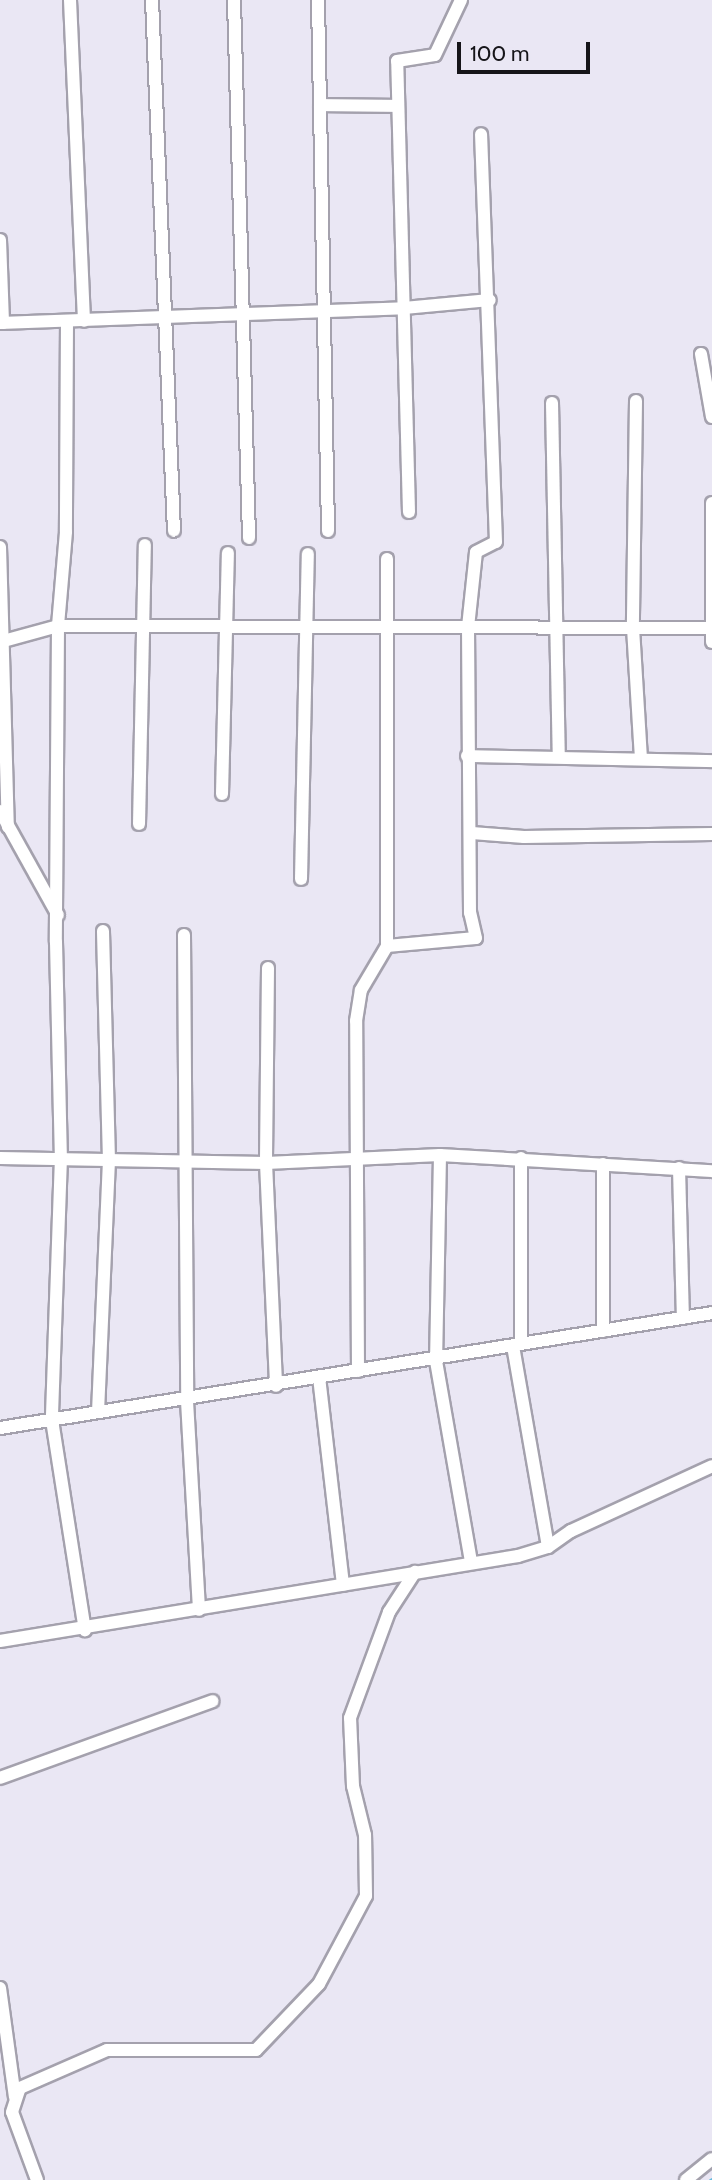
<!DOCTYPE html>
<style>
body{margin:0}
#map{position:relative;width:712px;height:2180px;overflow:hidden;background:#eae7f4;font-family:Cabin,sans-serif}
div>[style]{position:absolute}
.stream>*{height:2.5px;margin:-1.25px;padding:0 1.25px;transform-origin:1.25px;border-radius:1.25px;background:#65b9de}
.roads{filter:drop-shadow(2px 0 #a4a1ad) drop-shadow(-2px 0 #a4a1ad) drop-shadow(0 2px #a4a1ad) drop-shadow(0 -2px #a4a1ad)}
.minor>*{height:12px;margin:-6px;padding:0 6px;transform-origin:6px;border-radius:6px;background:#fff}
span{translate:-50% -50%;white-space:nowrap;text-align:center;line-height:1.15;-webkit-text-stroke:5px #eae7f4;paint-order:stroke}
.scale{position:absolute;left:457px;top:42px;width:133px;height:32px;box-sizing:border-box;border:4px solid #161519;border-top:0;padding-left:9px;font-size:21px;line-height:24px;white-space:nowrap;color:#161519;-webkit-text-stroke:5px #eae7f4;paint-order:stroke}
</style>
<div id="map">
<div class="stream">
<div style="left:710px;top:2180px;width:2px;rotate:-27deg"></div>
</div>
<div class="roads">
<div class="minor">
<div style="left:70px;top:0;width:321px;rotate:87.5deg"></div>
<div style="left:152px;top:0;width:531px;rotate:87.63deg"></div>
<div style="left:234px;top:0;width:538px;rotate:88.4deg"></div>
<div style="left:318px;top:0;width:531px;rotate:88.92deg"></div>
<div style="left:320px;top:105px;width:78px;rotate:0.7deg"></div>
<div style="left:0;top:240px;width:83px;rotate:87.9deg"></div>
<div style="left:67px;top:321px;width:211px;rotate:90.3deg"></div>
<div style="left:66px;top:532px;width:94px;rotate:94.9deg"></div>
<div style="left:58px;top:626px;width:316px;rotate:90.4deg"></div>
<div style="left:56px;top:942px;width:215px;rotate:88.7deg"></div>
<div style="left:61px;top:1157px;width:263px;rotate:92deg"></div>
<div style="left:52px;top:1420px;width:213px;rotate:81.1deg"></div>
<div style="left:0;top:323px;width:404px;rotate:-2.1deg"></div>
<div style="left:404px;top:308px;width:86px;rotate:-5.3deg"></div>
<div style="left:701px;top:354px;width:64px;rotate:80.1deg"></div>
<div style="left:636px;top:401px;width:227px;rotate:90.8deg"></div>
<div style="left:633px;top:628px;width:130px;rotate:86.5deg"></div>
<div style="left:552px;top:403px;width:354px;rotate:88.9deg"></div>
<div style="left:712px;top:503px;width:139px;rotate:90deg"></div>
<div style="left:409px;top:512px;width:451px;rotate:-91.5deg"></div>
<div style="left:397px;top:61px;width:38px;rotate:-9deg"></div>
<div style="left:435px;top:55px;width:61px;rotate:-64.7deg"></div>
<div style="left:0;top:547px;width:280px;rotate:88.4deg"></div>
<div style="left:0;top:642px;width:60px;rotate:-15.4deg"></div>
<div style="left:58px;top:626px;width:654px;rotate:0.18deg"></div>
<div style="left:467px;top:756px;width:245px;rotate:1.2deg"></div>
<div style="left:222px;top:794px;width:241px;rotate:-88.6deg"></div>
<div style="left:0;top:811px;width:119px;rotate:60.9deg"></div>
<div style="left:139px;top:824px;width:279px;rotate:-88.8deg"></div>
<div style="left:472px;top:833px;width:52px;rotate:4.4deg"></div>
<div style="left:524px;top:837px;width:188px;rotate:-0.9deg"></div>
<div style="left:301px;top:879px;width:325px;rotate:-88.8deg"></div>
<div style="left:184px;top:935px;width:466px;rotate:89.6deg"></div>
<div style="left:187px;top:1401px;width:209px;rotate:86.7deg"></div>
<div style="left:387px;top:946px;width:89px;rotate:-5.1deg"></div>
<div style="left:476px;top:938px;width:26px;rotate:-103deg"></div>
<div style="left:470px;top:913px;width:286px;rotate:-90.4deg"></div>
<div style="left:468px;top:627px;width:75px;rotate:-83.9deg"></div>
<div style="left:476px;top:552px;width:22px;rotate:-27deg"></div>
<div style="left:496px;top:542px;width:408px;rotate:-92.1deg"></div>
<div style="left:268px;top:968px;width:195px;rotate:90.6deg"></div>
<div style="left:266px;top:1163px;width:223px;rotate:87.4deg"></div>
<div style="left:440px;top:1155px;width:206px;rotate:91.1deg"></div>
<div style="left:436px;top:1361px;width:204px;rotate:80.1deg"></div>
<div style="left:0;top:1158px;width:266px;rotate:1.1deg"></div>
<div style="left:266px;top:1163px;width:174px;rotate:-2.6deg"></div>
<div style="left:440px;top:1155px;width:272px;rotate:3.4deg"></div>
<div style="left:679px;top:1168px;width:150px;rotate:88.5deg"></div>
<div style="left:603px;top:1331px;width:167px;rotate:-90deg"></div>
<div style="left:521px;top:1344px;width:186px;rotate:-90deg"></div>
<div style="left:513px;top:1346px;width:204px;rotate:80.1deg"></div>
<div style="left:358px;top:1371px;width:350px;rotate:-90.3deg"></div>
<div style="left:356px;top:1021px;width:31px;rotate:-81deg"></div>
<div style="left:361px;top:990px;width:51px;rotate:-59.4deg"></div>
<div style="left:387px;top:946px;width:387px;rotate:-90deg"></div>
<div style="left:319px;top:1377px;width:209px;rotate:83.4deg"></div>
<div style="left:98px;top:1412px;width:251px;rotate:-87.5deg"></div>
<div style="left:109px;top:1161px;width:230px;rotate:-91.5deg"></div>
<div style="left:0;top:1428px;width:721px;rotate:-9.17deg"></div>
<div style="left:0;top:1641px;width:525px;rotate:-9.32deg"></div>
<div style="left:518px;top:1556px;width:31px;rotate:-17deg"></div>
<div style="left:548px;top:1547px;width:28px;rotate:-35deg"></div>
<div style="left:571px;top:1531px;width:155px;rotate:-24.7deg"></div>
<div style="left:0;top:1778px;width:226px;rotate:-19.9deg"></div>
<div style="left:0;top:1988px;width:110px;rotate:82.2deg"></div>
<div style="left:37px;top:2180px;width:72px;rotate:-110.2deg"></div>
<div style="left:12px;top:2112px;width:25px;rotate:-72deg"></div>
<div style="left:20px;top:2088px;width:95px;rotate:-23.6deg"></div>
<div style="left:107px;top:2050px;width:149px"></div>
<div style="left:256px;top:2050px;width:91px;rotate:-46.3deg"></div>
<div style="left:319px;top:1984px;width:100px;rotate:-61.9deg"></div>
<div style="left:366px;top:1896px;width:61px;rotate:-90.9deg"></div>
<div style="left:365px;top:1835px;width:50px;rotate:-103.8deg"></div>
<div style="left:353px;top:1786px;width:68px;rotate:-92.5deg"></div>
<div style="left:350px;top:1718px;width:113px;rotate:-69.8deg"></div>
<div style="left:389px;top:1612px;width:48px;rotate:-57deg"></div>
<div style="left:686px;top:2180px;width:33px;rotate:-39deg"></div>
</div>
</div>
<div class="scale">100 m</div>
</div>
